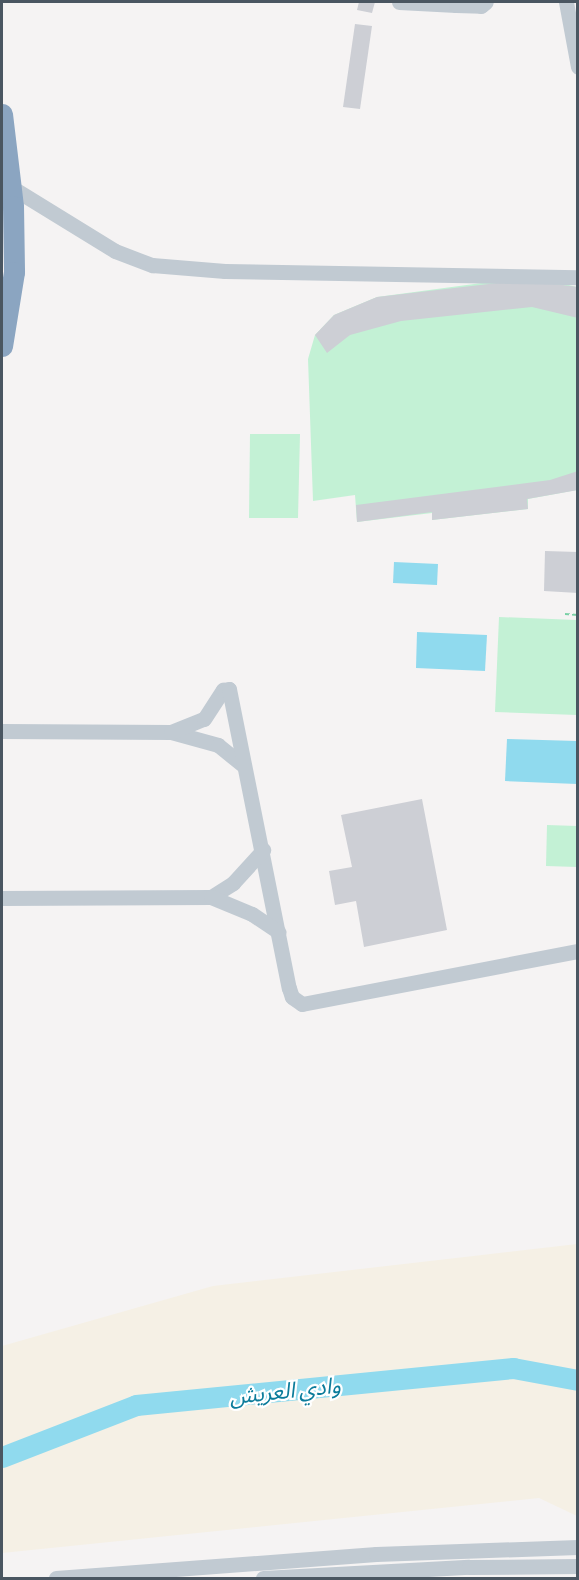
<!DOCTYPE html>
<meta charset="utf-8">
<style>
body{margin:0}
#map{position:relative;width:579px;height:1580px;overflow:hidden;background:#f5f3f3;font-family:Manrope,"Noto Sans Arabic",sans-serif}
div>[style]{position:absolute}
.green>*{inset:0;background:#c3f1d5}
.sand>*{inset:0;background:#f5f0e5}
.water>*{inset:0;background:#90daee}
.river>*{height:21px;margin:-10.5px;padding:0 10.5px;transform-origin:10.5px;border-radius:10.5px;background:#90daee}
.building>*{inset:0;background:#cdcfd5}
.path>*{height:2px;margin-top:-1px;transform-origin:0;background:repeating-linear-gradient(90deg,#7ad0a6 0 4.5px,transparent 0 7.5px)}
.minor>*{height:15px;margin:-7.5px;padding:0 7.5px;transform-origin:7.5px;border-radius:7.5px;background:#c1cad2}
.highway>*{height:21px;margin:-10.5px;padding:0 10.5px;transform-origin:10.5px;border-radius:10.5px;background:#8ba5c1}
span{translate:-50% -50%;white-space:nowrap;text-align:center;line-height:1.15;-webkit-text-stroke:4.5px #fff;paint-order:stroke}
.water-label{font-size:22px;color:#0c7c9b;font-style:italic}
.frame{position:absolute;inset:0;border:3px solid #4a5661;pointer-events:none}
</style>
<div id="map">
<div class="green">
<div style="clip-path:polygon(552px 281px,577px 287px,577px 490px,528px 499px,528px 509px,432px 520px,432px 513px,357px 522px,355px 495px,313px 501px,308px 359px,315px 335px,334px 315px,377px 297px,489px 282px)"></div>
<div style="clip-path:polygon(250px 434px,300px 434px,298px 518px,249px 518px)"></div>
<div style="clip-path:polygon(499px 617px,577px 620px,577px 715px,495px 712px)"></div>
<div style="clip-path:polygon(547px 825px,577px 826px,577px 867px,546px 866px)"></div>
</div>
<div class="sand">
<div style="clip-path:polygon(577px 1244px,577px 1516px,539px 1498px,2px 1553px,2px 1346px,213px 1286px)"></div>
</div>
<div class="water">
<div style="clip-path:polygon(394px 562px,438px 564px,437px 585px,393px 583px)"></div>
<div style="clip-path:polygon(417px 632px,487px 635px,485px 671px,416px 668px)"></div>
<div style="clip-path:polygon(507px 739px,577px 741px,577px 784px,505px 781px)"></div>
</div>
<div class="river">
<div style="left:2px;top:1457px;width:144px;rotate:-21.2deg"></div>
<div style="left:136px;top:1405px;width:379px;rotate:-5.6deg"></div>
<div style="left:513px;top:1368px;width:66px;rotate:10.5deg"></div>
</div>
<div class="building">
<div style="clip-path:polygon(359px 2px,375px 2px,372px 13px,357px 10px)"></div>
<div style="clip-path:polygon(355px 24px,372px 26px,360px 109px,343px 107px)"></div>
<div style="clip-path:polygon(524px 280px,578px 287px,578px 318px,532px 307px,401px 321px,350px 335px,327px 353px,315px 335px,334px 315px,377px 297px)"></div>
<div style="clip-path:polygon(578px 471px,578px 490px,527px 499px,528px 509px,432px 520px,432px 512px,357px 522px,356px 505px,550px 480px)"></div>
<div style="clip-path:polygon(545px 551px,578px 552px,578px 593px,544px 591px)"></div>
<div style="clip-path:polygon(422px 799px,447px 930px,364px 947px,356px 901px,335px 905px,329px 871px,352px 867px,341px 815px)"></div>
</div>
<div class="path">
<div style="left:565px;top:614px;width:13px;rotate:4deg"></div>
</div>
<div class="minor">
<div style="left:399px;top:2px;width:57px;rotate:3deg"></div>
<div style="left:456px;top:5px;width:3px;rotate:-72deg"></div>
<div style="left:566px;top:2px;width:66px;rotate:79.5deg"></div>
<div style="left:456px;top:5px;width:25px;rotate:2deg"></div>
<div style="left:481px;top:6px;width:6px;rotate:-39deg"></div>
<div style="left:11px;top:187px;width:122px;rotate:31.6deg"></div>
<div style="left:115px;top:251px;width:40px;rotate:21deg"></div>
<div style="left:152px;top:265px;width:73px;rotate:4.7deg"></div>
<div style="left:225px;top:271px;width:353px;rotate:1deg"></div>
<div style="left:2px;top:731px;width:169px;rotate:0.3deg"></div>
<div style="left:171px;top:732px;width:49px;rotate:15.5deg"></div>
<div style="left:218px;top:745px;width:33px;rotate:39deg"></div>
<div style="left:171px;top:732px;width:35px;rotate:-22deg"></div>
<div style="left:204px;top:719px;width:35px;rotate:-57deg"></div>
<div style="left:223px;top:690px;width:6px;rotate:-9deg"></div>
<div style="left:229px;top:689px;width:305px;rotate:78.7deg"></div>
<div style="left:289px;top:988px;width:9px;rotate:72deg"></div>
<div style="left:292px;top:997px;width:12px;rotate:35deg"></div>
<div style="left:302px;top:1004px;width:281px;rotate:-10.9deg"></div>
<div style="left:211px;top:897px;width:26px;rotate:-32deg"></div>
<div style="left:233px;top:883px;width:45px;rotate:-47.7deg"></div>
<div style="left:2px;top:898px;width:209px;rotate:-0.3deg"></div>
<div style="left:211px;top:897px;width:44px;rotate:22.5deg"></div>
<div style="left:252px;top:914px;width:32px;rotate:34deg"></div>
<div style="left:56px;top:1578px;width:321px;rotate:-4.3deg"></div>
<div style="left:376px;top:1554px;width:202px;rotate:-2deg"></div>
<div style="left:263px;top:1578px;width:206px;rotate:-3.1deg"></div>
<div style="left:469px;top:1567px;width:109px;rotate:-0.5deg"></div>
</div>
<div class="highway">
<div style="left:2px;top:114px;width:93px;rotate:83.2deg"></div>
<div style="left:13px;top:206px;width:66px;rotate:89.1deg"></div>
<div style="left:14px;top:272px;width:75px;rotate:99.2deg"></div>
</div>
<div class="water-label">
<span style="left:285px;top:1391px;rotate:-6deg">وادي العريش</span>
</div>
<div class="frame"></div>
</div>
